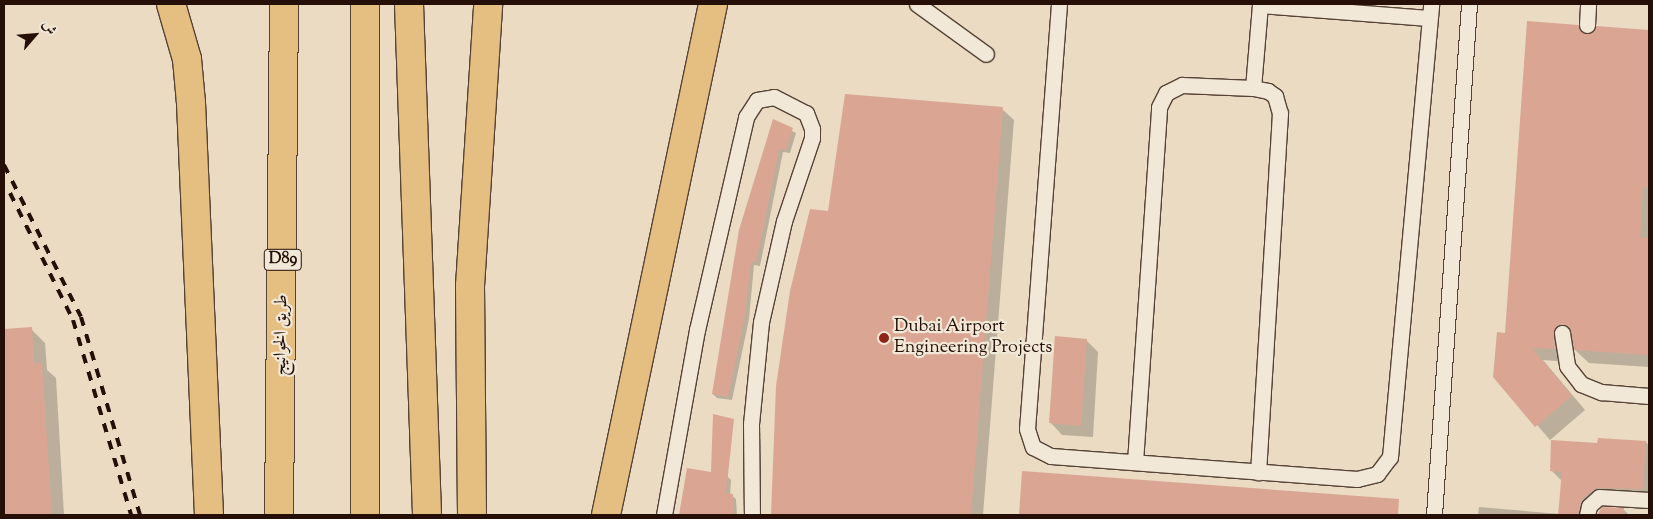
<!DOCTYPE html>
<meta charset="utf-8">
<style>
body{margin:0}
#map{position:relative;width:1653px;height:519px;overflow:hidden;background:#eadbc2;font-family:"Sorts Mill Goudy",Amiri,serif}
div>[style]{position:absolute}
.shadow>*{inset:0;background:#0003}
.building>*{inset:0;background:#daa693}
.roads{filter:drop-shadow(1px 0 #564236) drop-shadow(-1px 0 #564236) drop-shadow(0 1px #564236) drop-shadow(0 -1px #564236)}
.lane>*{height:15px;margin:-7.5px;padding:0 7.5px;transform-origin:7.5px;border-radius:7.5px;background:#f1e8d7}
.primary>*{height:28px;margin:-14px;padding:0 14px;transform-origin:14px;border-radius:14px;background:#e5be81}
.highway>*{height:28px;margin:-14px;padding:0 14px;transform-origin:14px;border-radius:14px;background:#e5be81}
.rail>*{height:4px;margin-top:-2px;transform-origin:0;background:repeating-linear-gradient(90deg,#250f07 0 9px,transparent 0 18px)}
.dots>*{width:14px;height:14px;translate:-50% -50%;box-sizing:border-box;border:2px solid #f1e8d7;border-radius:50%}
span{translate:-50% -50%;white-space:nowrap;text-align:center;line-height:1.15;-webkit-text-stroke:4.5px #f1e8d7;paint-order:stroke}
.shield-label span{padding:1px 4px;background:#f1e8d7;border:1px solid;border-radius:4px;-webkit-text-stroke-width:0}
.shield-label{font-size:16px;color:#250f07;font-weight:700}
.poi-label{font-size:18px;color:#250f07}
.left{translate:0 -50%;text-align:left}
.street-label{font-size:18px;color:#250f07}
.frame{position:absolute;inset:0;border:5px solid #250f07;pointer-events:none}
.north{position:absolute;left:10px;top:10px;width:50px;height:50px;-webkit-text-stroke:4px #f1e8d7;paint-order:stroke;rotate:63deg;font-size:14px;font-weight:700;line-height:20px;text-align:center;color:#250f07}
.north::after{content:'';display:block;margin:auto;width:18px;height:22px;background:#250f07;clip-path:polygon(50% 0,100% 100%,50% 72%,0 100%)}
</style>
<div id="map">
<div class="shadow">
<div style="clip-path:polygon(1597px 27px,1649px 31px,1649px 367px,1589px 363px,1575px 350px,1573px 338px,1570px 338px,1568px 362px,1543px 360px,1585px 410px,1550px 440px,1495px 376px,1587px 35px,1592px 34px)"></div>
<div style="clip-path:polygon(1002px 109px,1014px 120px,983px 515px,774px 515px,773px 505px,829px 213px)"></div>
<div style="clip-path:polygon(773px 121px,796px 133px,790px 153px,783px 152px,760px 266px,754px 265px,749px 319px,732px 400px,717px 398px,713px 394px)"></div>
<div style="clip-path:polygon(31px 329px,45px 343px,47px 370px,56px 378px,64px 515px,4px 515px,4px 330px)"></div>
<div style="clip-path:polygon(1086px 340px,1098px 352px,1093px 437px,1062px 435px,1051px 423px)"></div>
<div style="clip-path:polygon(1646px 442px,1649px 446px,1649px 498px,1606px 498px,1590px 515px,1478px 515px,1479px 507px,1560px 514px,1561px 480px,1551px 470px,1598px 444px)"></div>
<div style="clip-path:polygon(688px 469px,727px 476px,731px 480px,730px 494px,736px 499px,737px 515px,680px 515px)"></div>
<div style="clip-path:polygon(1024px 472px,1388px 511px,1388px 515px,1020px 515px)"></div>
<div style="clip-path:polygon(1603px 508px,1623px 509px,1629px 515px,1597px 515px)"></div>
</div>
<div class="building">
<div style="clip-path:polygon(1527px 21px,1578px 25px,1586px 34px,1592px 33px,1596px 26px,1649px 30px,1649px 188px,1643px 187px,1640px 237px,1649px 238px,1649px 355px,1574px 350px,1570px 328px,1565px 324px,1557px 325px,1553px 334px,1555px 349px,1532px 348px,1572px 396px,1535px 427px,1493px 377px,1497px 332px,1505px 333px)"></div>
<div style="clip-path:polygon(845px 94px,1003px 107px,971px 515px,771px 515px,776px 386px,790px 291px,810px 209px,828px 211px)"></div>
<div style="clip-path:polygon(773px 119px,793px 128px,786px 150px,779px 149px,756px 262px,751px 262px,745px 314px,728px 397px,712px 394px,739px 230px)"></div>
<div style="clip-path:polygon(32px 327px,34px 363px,42px 363px,52px 515px,4px 515px,4px 329px)"></div>
<div style="clip-path:polygon(1055px 336px,1087px 339px,1081px 426px,1049px 423px)"></div>
<div style="clip-path:polygon(713px 414px,734px 419px,726px 493px,733px 494px,734px 514px,679px 515px,687px 468px,711px 472px)"></div>
<div style="clip-path:polygon(1598px 438px,1646px 441px,1643px 489px,1596px 488px,1582px 499px,1578px 515px,1558px 515px,1562px 472px,1550px 471px,1551px 440px,1597px 443px)"></div>
<div style="clip-path:polygon(1022px 471px,1399px 499px,1398px 515px,1019px 515px)"></div>
<div style="clip-path:polygon(1602px 507px,1624px 508px,1623px 515px,1597px 515px)"></div>
</div>
<div class="roads">
<div class="lane">
<div style="left:917px;top:4px;width:85px;rotate:35.9deg"></div>
<div style="left:1059px;top:4px;width:426px;rotate:94.3deg"></div>
<div style="left:1027px;top:429px;width:19px;rotate:72deg"></div>
<div style="left:1033px;top:447px;width:20px;rotate:27deg"></div>
<div style="left:1051px;top:456px;width:307px;rotate:4.3deg"></div>
<div style="left:1357px;top:479px;width:21px;rotate:-14deg"></div>
<div style="left:1377px;top:474px;width:21px;rotate:-53deg"></div>
<div style="left:1390px;top:457px;width:455px;rotate:-84.8deg"></div>
<div style="left:1260px;top:5px;width:169px;rotate:4.4deg"></div>
<div style="left:1587px;top:25px;width:21px;rotate:-87deg"></div>
<div style="left:1253px;top:88px;width:84px;rotate:-85.2deg"></div>
<div style="left:1562px;top:333px;width:33px;rotate:81deg"></div>
<div style="left:1567px;top:366px;width:23px;rotate:52deg"></div>
<div style="left:1581px;top:384px;width:22px;rotate:22deg"></div>
<div style="left:1601px;top:392px;width:48px;rotate:4.8deg"></div>
<div style="left:1135px;top:462px;width:356px;rotate:-86.1deg"></div>
<div style="left:1159px;top:107px;width:16px;rotate:-63deg"></div>
<div style="left:1166px;top:93px;width:18px;rotate:-27deg"></div>
<div style="left:1182px;top:85px;width:71px;rotate:2.4deg"></div>
<div style="left:1253px;top:88px;width:15px;rotate:11deg"></div>
<div style="left:1268px;top:91px;width:9px;rotate:36deg"></div>
<div style="left:1275px;top:96px;width:18px;rotate:74deg"></div>
<div style="left:1280px;top:113px;width:360px;rotate:93.5deg"></div>
<div style="left:664px;top:515px;width:188px;rotate:-79.9deg"></div>
<div style="left:697px;top:330px;width:219px;rotate:-77deg"></div>
<div style="left:746px;top:117px;width:20px;rotate:-57deg"></div>
<div style="left:757px;top:100px;width:17px;rotate:-10deg"></div>
<div style="left:774px;top:97px;width:36px;rotate:27deg"></div>
<div style="left:806px;top:113px;width:17px;rotate:69deg"></div>
<div style="left:812px;top:129px;width:9px;rotate:90deg"></div>
<div style="left:812px;top:138px;width:88px;rotate:108.6deg"></div>
<div style="left:784px;top:221px;width:104px;rotate:102.8deg"></div>
<div style="left:761px;top:322px;width:102px;rotate:95.6deg"></div>
<div style="left:751px;top:424px;width:91px;rotate:89.4deg"></div>
<div style="left:1434px;top:515px;width:512px;rotate:-86.08deg"></div>
<div style="left:1587px;top:515px;width:9px;rotate:-77deg"></div>
<div style="left:1589px;top:506px;width:13px;rotate:-42deg"></div>
<div style="left:1599px;top:497px;width:50px;rotate:3.4deg"></div>
</div>
<div class="primary">
<div style="left:409px;top:4px;width:511px;rotate:87.98deg"></div>
<div style="left:472px;top:515px;width:229px;rotate:-90.5deg"></div>
<div style="left:470px;top:286px;width:283px;rotate:-86.3deg"></div>
<div style="left:606px;top:515px;width:522px;rotate:-78.17deg"></div>
</div>
<div class="highway">
<div style="left:171px;top:4px;width:57px;rotate:73.8deg"></div>
<div style="left:187px;top:59px;width:44px;rotate:84.8deg"></div>
<div style="left:191px;top:103px;width:412px;rotate:87.5deg"></div>
<div style="left:279px;top:515px;width:511px;rotate:-89.44deg"></div>
<div style="left:365px;top:515px;width:511px;rotate:-90deg"></div>
</div>
</div>
<div class="rail">
<div style="left:4px;top:165px;width:170px;rotate:63.1deg"></div>
<div style="left:81px;top:317px;width:207px;rotate:73.4deg"></div>
<div style="left:10px;top:193px;width:142px;rotate:63.6deg"></div>
<div style="left:73px;top:320px;width:203px;rotate:73.4deg"></div>
</div>
<div class="dots">
<div style="left:884px;top:338px;background:#8f2418"></div>
</div>
<div class="shield-label">
<span style="left:283px;top:260px">D89</span>
</div>
<div class="poi-label">
<span class="left" style="left:894px;top:338px">Dubai Airport<br>Engineering Projects</span>
</div>
<div class="street-label">
<span style="left:282px;top:335px;rotate:-89deg">طريق الخوانيج</span>
</div>
<div class="frame"></div>
<div class="north">ش</div>
</div>
